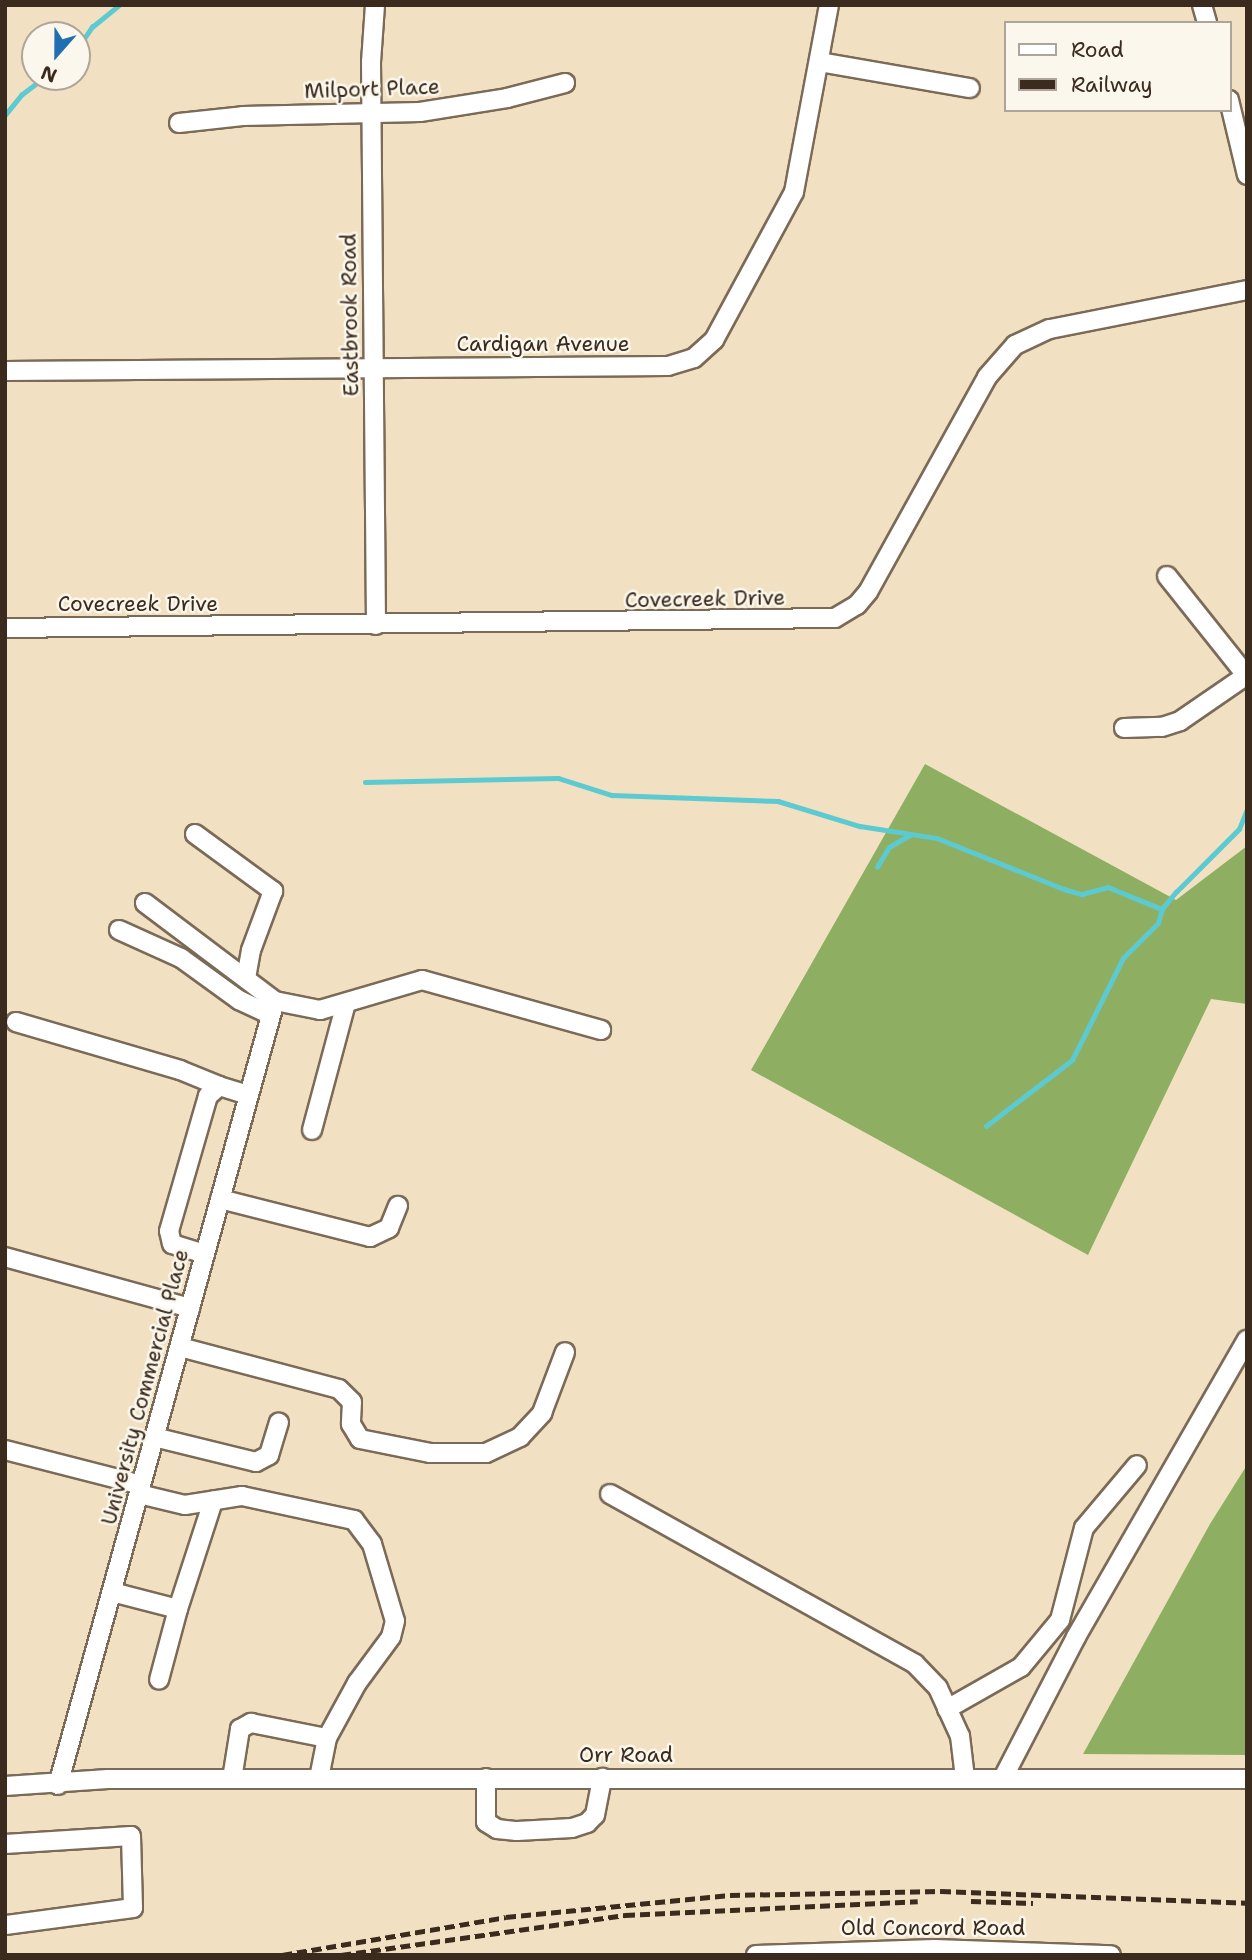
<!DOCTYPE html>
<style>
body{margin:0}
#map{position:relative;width:1252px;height:1960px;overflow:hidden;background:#f1e1c2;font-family:"Shantell Sans",sans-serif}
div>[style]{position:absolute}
.forest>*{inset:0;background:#8eaf62}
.stream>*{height:4.5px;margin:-2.25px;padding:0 2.25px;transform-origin:2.25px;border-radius:2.25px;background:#5ccad0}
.roads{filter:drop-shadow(2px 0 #7b6a57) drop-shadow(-2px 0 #7b6a57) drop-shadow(0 2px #7b6a57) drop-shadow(0 -2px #7b6a57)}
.minor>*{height:18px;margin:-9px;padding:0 9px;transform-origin:9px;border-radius:9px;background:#fff}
.rail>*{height:4.5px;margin-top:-2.25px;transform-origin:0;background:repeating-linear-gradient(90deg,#3b2a1e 0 10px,transparent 0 15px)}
span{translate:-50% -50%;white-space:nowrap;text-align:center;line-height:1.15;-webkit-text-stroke:5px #fbf7ec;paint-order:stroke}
.street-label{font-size:21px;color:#3b2a1e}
.frame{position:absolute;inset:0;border:7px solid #3b2a1e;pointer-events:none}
.legend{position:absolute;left:1004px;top:21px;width:228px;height:91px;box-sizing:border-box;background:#fbf7ec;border:2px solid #aea59a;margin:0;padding:9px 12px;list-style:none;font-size:21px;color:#3b2a1e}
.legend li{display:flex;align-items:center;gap:14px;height:35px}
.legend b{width:35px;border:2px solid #aea59a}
.north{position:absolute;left:21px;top:21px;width:70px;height:70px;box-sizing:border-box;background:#fbf7ec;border:2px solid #aea59a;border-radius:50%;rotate:201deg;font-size:19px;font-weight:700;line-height:28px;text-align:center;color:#3b2a1e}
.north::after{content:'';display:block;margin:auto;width:24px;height:32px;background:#1f6fb2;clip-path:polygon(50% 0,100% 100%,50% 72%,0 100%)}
</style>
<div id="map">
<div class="forest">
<div style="clip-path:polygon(925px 764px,1176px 900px,1247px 846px,1247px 1004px,1211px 999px,1088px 1255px,751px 1070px)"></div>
<div style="clip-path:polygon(1247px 1465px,1247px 1755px,1083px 1754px,1210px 1524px)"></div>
</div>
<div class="stream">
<div style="left:77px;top:49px;width:27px;rotate:-56deg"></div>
<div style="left:92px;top:27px;width:35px;rotate:-39deg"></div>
<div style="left:5px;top:115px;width:26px;rotate:-51deg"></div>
<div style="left:21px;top:95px;width:30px;rotate:-37deg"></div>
<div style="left:365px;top:782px;width:193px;rotate:-1.2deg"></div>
<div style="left:558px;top:778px;width:57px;rotate:17.5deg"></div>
<div style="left:612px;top:795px;width:166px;rotate:2.1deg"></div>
<div style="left:778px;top:801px;width:86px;rotate:17deg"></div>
<div style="left:860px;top:826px;width:78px;rotate:8.9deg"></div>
<div style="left:937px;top:838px;width:137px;rotate:21.9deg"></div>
<div style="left:1064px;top:889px;width:19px;rotate:16deg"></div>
<div style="left:1082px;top:894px;width:27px;rotate:-15deg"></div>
<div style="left:1108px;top:887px;width:58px;rotate:22.2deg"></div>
<div style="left:877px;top:867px;width:23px;rotate:-59deg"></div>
<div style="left:889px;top:847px;width:24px;rotate:-30deg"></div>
<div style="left:986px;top:1126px;width:108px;rotate:-37.5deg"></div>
<div style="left:1072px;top:1060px;width:114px;rotate:-63.4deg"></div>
<div style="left:1123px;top:958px;width:49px;rotate:-45deg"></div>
<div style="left:1158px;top:923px;width:15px;rotate:-74deg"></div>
<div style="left:1162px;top:909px;width:22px;rotate:-51deg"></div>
<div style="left:1176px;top:892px;width:89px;rotate:-45deg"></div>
<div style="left:1239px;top:829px;width:22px;rotate:-68deg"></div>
</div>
<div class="roads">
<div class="minor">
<div style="left:375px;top:5px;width:57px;rotate:94deg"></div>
<div style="left:371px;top:62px;width:563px;rotate:89.49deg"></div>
<div style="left:1202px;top:5px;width:19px;rotate:74deg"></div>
<div style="left:819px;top:62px;width:153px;rotate:9.8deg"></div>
<div style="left:1229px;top:100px;width:77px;rotate:76.5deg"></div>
<div style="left:179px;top:123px;width:64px;rotate:-6.2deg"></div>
<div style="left:243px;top:116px;width:177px;rotate:-1.3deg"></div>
<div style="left:420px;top:112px;width:88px;rotate:-9.1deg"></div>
<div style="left:507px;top:98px;width:60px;rotate:-14.5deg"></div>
<div style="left:5px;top:371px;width:663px;rotate:-0.43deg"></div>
<div style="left:668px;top:366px;width:27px;rotate:-17deg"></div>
<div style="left:694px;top:358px;width:27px;rotate:-42deg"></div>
<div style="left:714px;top:340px;width:168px;rotate:-61.6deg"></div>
<div style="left:794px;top:192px;width:190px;rotate:-79.4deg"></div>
<div style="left:1167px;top:576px;width:127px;rotate:51.4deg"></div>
<div style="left:5px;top:628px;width:830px;rotate:-0.69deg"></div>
<div style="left:835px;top:618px;width:26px;rotate:-31deg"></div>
<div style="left:857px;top:605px;width:17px;rotate:-50deg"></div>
<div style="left:868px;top:592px;width:246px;rotate:-61deg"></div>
<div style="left:987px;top:377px;width:43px;rotate:-48.8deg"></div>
<div style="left:1015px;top:345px;width:38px;rotate:-25deg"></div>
<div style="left:1050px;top:329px;width:201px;rotate:-11.2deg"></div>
<div style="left:1124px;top:728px;width:38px;rotate:-2deg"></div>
<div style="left:1162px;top:727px;width:19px;rotate:-18deg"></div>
<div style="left:1180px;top:721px;width:81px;rotate:-34.5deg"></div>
<div style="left:195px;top:834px;width:97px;rotate:36.2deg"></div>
<div style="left:273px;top:891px;width:63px;rotate:110.4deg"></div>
<div style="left:251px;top:950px;width:29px;rotate:100deg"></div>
<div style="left:145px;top:903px;width:163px;rotate:37deg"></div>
<div style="left:275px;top:1001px;width:46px;rotate:11.3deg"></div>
<div style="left:320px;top:1010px;width:106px;rotate:-16.4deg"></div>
<div style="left:422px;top:980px;width:186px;rotate:15.6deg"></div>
<div style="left:119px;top:930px;width:68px;rotate:24.3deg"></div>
<div style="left:181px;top:958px;width:72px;rotate:35.9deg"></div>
<div style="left:239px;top:1000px;width:35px;rotate:25deg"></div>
<div style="left:16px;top:1022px;width:171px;rotate:16.3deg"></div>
<div style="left:180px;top:1070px;width:42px;rotate:22.3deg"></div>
<div style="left:312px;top:1130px;width:131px;rotate:-75deg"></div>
<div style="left:220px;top:1199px;width:155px;rotate:14.2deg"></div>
<div style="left:370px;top:1237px;width:21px;rotate:-25deg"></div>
<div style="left:389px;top:1228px;width:24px;rotate:-68deg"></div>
<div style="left:205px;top:1254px;width:34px;rotate:-163deg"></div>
<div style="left:172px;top:1244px;width:13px;rotate:-103deg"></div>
<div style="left:169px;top:1231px;width:141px;rotate:-73.9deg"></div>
<div style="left:208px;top:1096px;width:15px;rotate:-42deg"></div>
<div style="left:219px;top:1086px;width:31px;rotate:17deg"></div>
<div style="left:5px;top:1257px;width:192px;rotate:15.4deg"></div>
<div style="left:180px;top:1347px;width:164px;rotate:14.8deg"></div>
<div style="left:339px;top:1389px;width:18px;rotate:45deg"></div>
<div style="left:352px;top:1402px;width:22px;rotate:93deg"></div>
<div style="left:351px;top:1424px;width:17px;rotate:59deg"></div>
<div style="left:360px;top:1439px;width:71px;rotate:11.3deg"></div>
<div style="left:430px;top:1453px;width:56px"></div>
<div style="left:486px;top:1453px;width:38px;rotate:-25deg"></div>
<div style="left:520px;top:1437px;width:33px;rotate:-47deg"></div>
<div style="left:542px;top:1413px;width:65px;rotate:-69.3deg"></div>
<div style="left:154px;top:1437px;width:105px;rotate:13.8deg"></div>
<div style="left:256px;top:1462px;width:15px;rotate:-28deg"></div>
<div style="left:269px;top:1455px;width:34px;rotate:-73deg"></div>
<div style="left:5px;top:1450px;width:140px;rotate:14.4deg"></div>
<div style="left:139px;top:1494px;width:47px;rotate:13.4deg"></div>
<div style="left:185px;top:1505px;width:58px;rotate:-9deg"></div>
<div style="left:242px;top:1496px;width:115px;rotate:12.1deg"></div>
<div style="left:354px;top:1520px;width:30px;rotate:53deg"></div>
<div style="left:372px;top:1544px;width:80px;rotate:73.4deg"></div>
<div style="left:395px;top:1621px;width:16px;rotate:104deg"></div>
<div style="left:391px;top:1637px;width:57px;rotate:126.5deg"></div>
<div style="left:357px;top:1683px;width:63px;rotate:118.6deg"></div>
<div style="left:610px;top:1494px;width:349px;rotate:29.1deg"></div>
<div style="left:915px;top:1664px;width:33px;rotate:46deg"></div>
<div style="left:938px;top:1688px;width:53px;rotate:65.4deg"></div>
<div style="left:960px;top:1736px;width:42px;rotate:83.2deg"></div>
<div style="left:112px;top:1592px;width:68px;rotate:14.4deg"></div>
<div style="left:178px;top:1609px;width:73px;rotate:105deg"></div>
<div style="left:178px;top:1609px;width:114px;rotate:-72deg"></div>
<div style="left:947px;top:1709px;width:85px;rotate:-29.6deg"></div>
<div style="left:1021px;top:1667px;width:61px;rotate:-50.3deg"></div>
<div style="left:1060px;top:1620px;width:95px;rotate:-75.4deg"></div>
<div style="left:1084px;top:1528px;width:82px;rotate:-49.9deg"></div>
<div style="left:486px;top:1778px;width:44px;rotate:90deg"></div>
<div style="left:486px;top:1822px;width:13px;rotate:32deg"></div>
<div style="left:497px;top:1829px;width:20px;rotate:6deg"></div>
<div style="left:517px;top:1831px;width:55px;rotate:-3.1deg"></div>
<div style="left:572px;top:1828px;width:16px;rotate:-18deg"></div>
<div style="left:587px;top:1823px;width:11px;rotate:-45deg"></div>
<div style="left:595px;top:1815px;width:38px;rotate:-79deg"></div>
<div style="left:1003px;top:1778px;width:159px;rotate:-62.6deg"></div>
<div style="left:1076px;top:1637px;width:343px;rotate:-60.1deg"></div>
<div style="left:232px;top:1779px;width:51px;rotate:-80.9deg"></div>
<div style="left:240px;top:1729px;width:13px;rotate:-29deg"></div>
<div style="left:251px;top:1723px;width:77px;rotate:11.2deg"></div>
<div style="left:327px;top:1738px;width:41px;rotate:101.3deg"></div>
<div style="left:58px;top:1785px;width:813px;rotate:-74.53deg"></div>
<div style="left:5px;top:1786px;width:103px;rotate:-3.9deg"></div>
<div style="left:108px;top:1779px;width:1139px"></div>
<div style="left:5px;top:1844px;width:126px;rotate:-3.6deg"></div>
<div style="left:131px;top:1836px;width:72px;rotate:88.4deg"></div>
<div style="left:133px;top:1908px;width:129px;rotate:172.4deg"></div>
<div style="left:756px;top:1955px;width:179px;rotate:-1.9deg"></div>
<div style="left:935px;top:1949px;width:176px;rotate:2deg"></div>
</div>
</div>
<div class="rail">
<div style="left:971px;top:1901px;width:62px;rotate:1.8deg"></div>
<div style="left:282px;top:1955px;width:227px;rotate:-9.6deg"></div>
<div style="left:506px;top:1917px;width:225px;rotate:-5.6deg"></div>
<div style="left:730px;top:1895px;width:211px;rotate:-1.1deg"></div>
<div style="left:941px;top:1891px;width:306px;rotate:2.2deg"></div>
<div style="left:341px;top:1955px;width:287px;rotate:-8deg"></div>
<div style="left:625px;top:1915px;width:293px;rotate:-2.7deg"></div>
</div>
<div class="street-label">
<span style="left:372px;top:89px;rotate:-2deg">Milport Place</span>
<span style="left:350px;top:315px;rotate:-91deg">Eastbrook Road</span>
<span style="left:543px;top:344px">Cardigan Avenue</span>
<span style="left:705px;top:599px;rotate:-1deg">Covecreek Drive</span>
<span style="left:138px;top:604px">Covecreek Drive</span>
<span style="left:145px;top:1387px;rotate:-75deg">University Commercial Place</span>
<span style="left:626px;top:1755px">Orr Road</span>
<span style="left:933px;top:1928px">Old Concord Road</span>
</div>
<div class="frame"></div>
<ul class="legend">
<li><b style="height:9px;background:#fff"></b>Road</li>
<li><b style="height:9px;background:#3b2a1e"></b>Railway</li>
</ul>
<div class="north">N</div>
</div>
